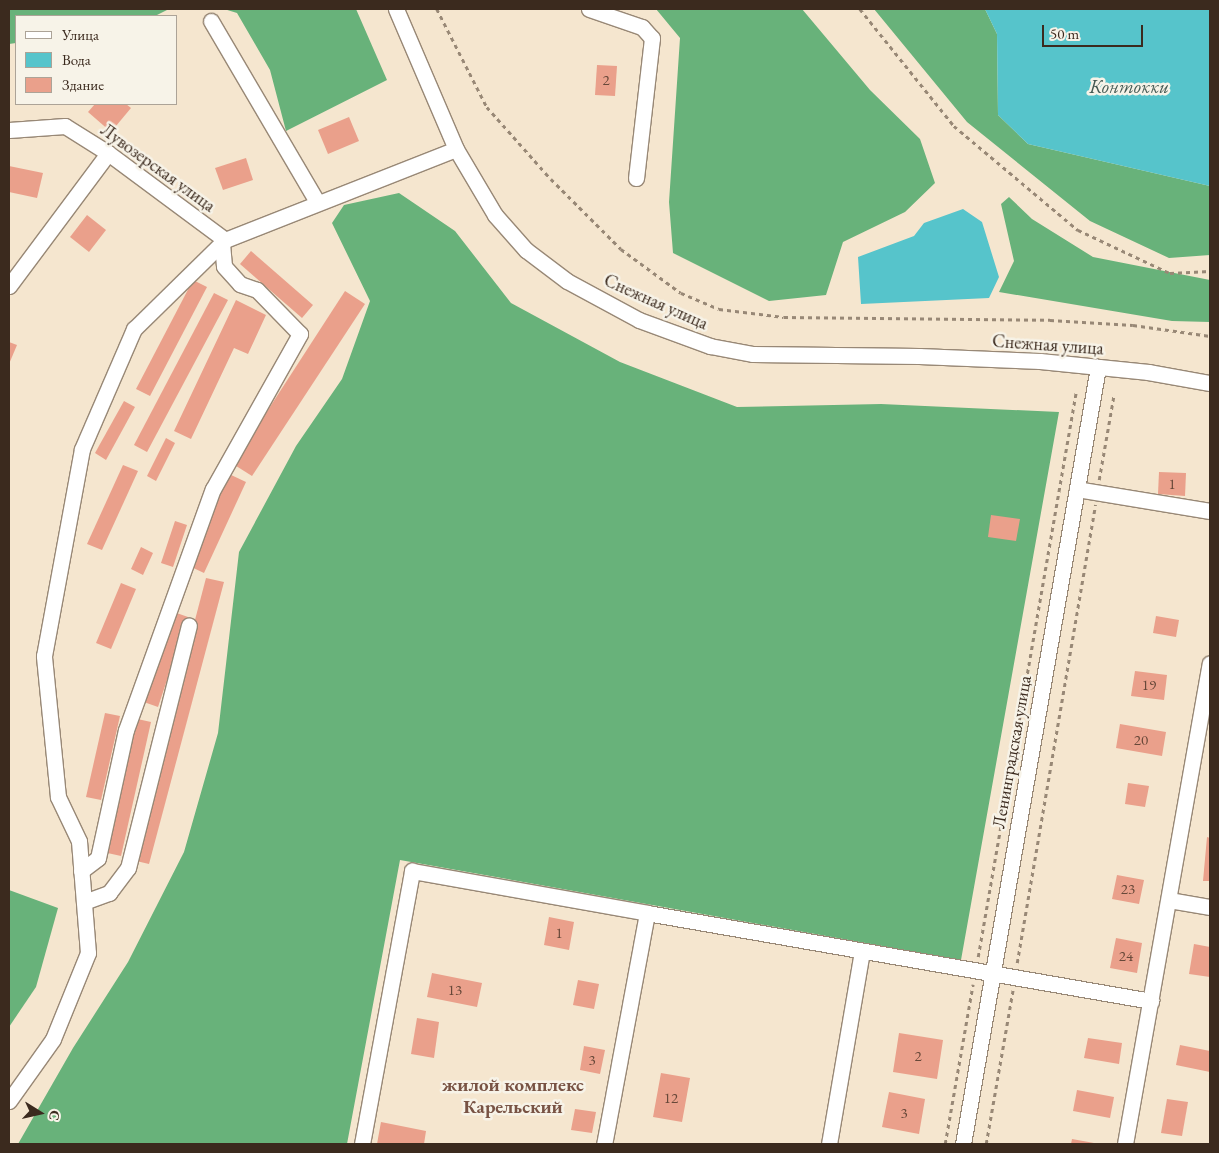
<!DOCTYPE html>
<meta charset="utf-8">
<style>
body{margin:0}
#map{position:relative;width:1219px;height:1153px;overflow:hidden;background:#f5e6cf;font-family:"EB Garamond",serif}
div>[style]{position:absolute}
.forest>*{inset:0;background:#68b27a}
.water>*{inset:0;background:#56c4cb}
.building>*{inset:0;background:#eaa08b}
.path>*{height:2.5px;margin-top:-1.25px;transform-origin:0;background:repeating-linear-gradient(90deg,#988876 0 4px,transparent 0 8px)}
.roads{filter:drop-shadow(1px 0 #988876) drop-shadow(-1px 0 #988876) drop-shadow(0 1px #988876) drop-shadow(0 -1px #988876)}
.minor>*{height:15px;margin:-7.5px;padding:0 7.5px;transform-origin:7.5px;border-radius:7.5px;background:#fff}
span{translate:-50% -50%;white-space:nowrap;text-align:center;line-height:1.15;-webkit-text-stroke:5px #f7f3e8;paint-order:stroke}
.number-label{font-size:15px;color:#674839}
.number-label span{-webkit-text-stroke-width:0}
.street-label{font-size:18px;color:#3b2a1e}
.water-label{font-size:19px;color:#435852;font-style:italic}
.neighbourhood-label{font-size:19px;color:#785344;font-weight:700}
.frame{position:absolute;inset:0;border:10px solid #3b2a1e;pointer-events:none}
.legend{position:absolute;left:15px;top:15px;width:162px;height:90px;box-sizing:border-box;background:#f7f3e8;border:1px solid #aca397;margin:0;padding:6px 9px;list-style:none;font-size:15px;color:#3b2a1e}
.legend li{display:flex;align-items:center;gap:10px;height:25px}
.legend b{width:25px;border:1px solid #aca397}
.north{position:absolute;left:15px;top:1088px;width:50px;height:50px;-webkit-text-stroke:4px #f7f3e8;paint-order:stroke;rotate:100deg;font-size:14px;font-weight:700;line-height:20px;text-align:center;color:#3b2a1e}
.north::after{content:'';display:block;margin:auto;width:18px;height:22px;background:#3b2a1e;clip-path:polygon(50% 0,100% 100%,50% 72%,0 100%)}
.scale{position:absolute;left:1042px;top:25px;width:101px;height:22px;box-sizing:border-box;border:2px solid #3b2a1e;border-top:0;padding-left:6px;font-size:15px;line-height:18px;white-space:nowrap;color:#3b2a1e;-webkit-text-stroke:4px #f7f3e8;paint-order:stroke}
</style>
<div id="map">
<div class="forest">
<div style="clip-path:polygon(9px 9px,169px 9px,155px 16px,16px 16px,16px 43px,9px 44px)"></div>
<div style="clip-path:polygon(224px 9px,356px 9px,387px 80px,286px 131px,270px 70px,237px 13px)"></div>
<div style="clip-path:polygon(656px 9px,802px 9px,870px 90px,920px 139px,935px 183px,905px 212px,843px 242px,826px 295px,769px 301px,673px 253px,669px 202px,680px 38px)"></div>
<div style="clip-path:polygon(874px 9px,985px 9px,997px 34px,998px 115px,1028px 144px,1210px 186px,1210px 255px,1169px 258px,1090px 221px,967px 122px)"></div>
<div style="clip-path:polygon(399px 193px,455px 231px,511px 303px,620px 362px,737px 407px,881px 404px,1059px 412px,961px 960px,400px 860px,347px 1144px,18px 1144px,73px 1048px,128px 962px,184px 852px,218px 733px,239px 552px,296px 446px,342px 379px,370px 301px,332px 223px,344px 205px)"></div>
<div style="clip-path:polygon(1009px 197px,1032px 219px,1093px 257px,1210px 280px,1210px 322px,1172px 321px,999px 292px,1014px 261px,1001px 204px)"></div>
<div style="clip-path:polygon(9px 890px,58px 908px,36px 987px,9px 1027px)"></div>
</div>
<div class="water">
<div style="clip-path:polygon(985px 9px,1210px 9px,1210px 186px,1028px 144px,998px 115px,997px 34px)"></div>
<div style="clip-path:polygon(963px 209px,982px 222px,999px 277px,989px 298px,861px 304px,858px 257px,914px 236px,924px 223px)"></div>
</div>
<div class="building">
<div style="clip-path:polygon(597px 65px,617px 66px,615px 96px,595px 95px)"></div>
<div style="clip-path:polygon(95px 104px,126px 104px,131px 108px,111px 132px,88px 112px)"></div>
<div style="clip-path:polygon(349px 117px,359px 141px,328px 154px,318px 130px)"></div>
<div style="clip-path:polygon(246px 158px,253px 180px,223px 190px,215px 168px)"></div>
<div style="clip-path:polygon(9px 166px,43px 173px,37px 198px,9px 192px)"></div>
<div style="clip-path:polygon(87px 215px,106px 230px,89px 252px,70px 237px)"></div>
<div style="clip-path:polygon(251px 251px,313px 305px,302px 318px,240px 264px)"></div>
<div style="clip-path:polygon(193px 280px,207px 287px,150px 396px,136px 389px)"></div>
<div style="clip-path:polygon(345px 291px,365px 304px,252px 476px,233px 464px)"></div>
<div style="clip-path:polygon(214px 293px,228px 300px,147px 452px,134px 445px)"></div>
<div style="clip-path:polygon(236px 300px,266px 315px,248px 354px,234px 348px,191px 439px,174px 431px)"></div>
<div style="clip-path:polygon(9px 342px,17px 345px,9px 364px)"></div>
<div style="clip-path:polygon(124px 401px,135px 407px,106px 460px,95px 453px)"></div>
<div style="clip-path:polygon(166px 438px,175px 443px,156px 481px,147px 476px)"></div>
<div style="clip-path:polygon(123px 465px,138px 471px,102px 550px,87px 544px)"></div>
<div style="clip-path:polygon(1159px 472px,1186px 473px,1185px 496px,1158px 494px)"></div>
<div style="clip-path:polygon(229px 474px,246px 482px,204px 573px,187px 565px)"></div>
<div style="clip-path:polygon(991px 515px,1020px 519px,1016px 541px,988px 537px)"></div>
<div style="clip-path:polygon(175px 521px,187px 525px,173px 567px,161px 563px)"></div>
<div style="clip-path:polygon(141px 547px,153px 553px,143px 575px,131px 569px)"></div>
<div style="clip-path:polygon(206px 578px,224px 582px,149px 864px,132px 860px)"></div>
<div style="clip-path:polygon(121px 583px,136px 589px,111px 649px,96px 643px)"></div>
<div style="clip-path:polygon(171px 611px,188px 617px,158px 707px,141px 701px)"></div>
<div style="clip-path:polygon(1156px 616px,1179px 620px,1176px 637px,1153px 633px)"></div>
<div style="clip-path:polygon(1135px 671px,1167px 675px,1164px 700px,1131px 696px)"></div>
<div style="clip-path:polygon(105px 713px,120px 716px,101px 800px,86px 797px)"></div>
<div style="clip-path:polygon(133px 718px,151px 722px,121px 856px,103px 852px)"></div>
<div style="clip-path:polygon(1120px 724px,1166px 732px,1162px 756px,1116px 748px)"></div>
<div style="clip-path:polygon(1128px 783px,1149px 786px,1145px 807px,1125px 804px)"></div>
<div style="clip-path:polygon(1207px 837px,1210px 838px,1210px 881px,1203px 881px)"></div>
<div style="clip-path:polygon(1117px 875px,1144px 880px,1139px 904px,1112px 899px)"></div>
<div style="clip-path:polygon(549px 917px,574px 922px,569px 950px,544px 945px)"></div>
<div style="clip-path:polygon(1116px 938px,1142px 943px,1137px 973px,1110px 968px)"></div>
<div style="clip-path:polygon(1194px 944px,1210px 947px,1210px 977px,1189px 974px)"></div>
<div style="clip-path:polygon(432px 973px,482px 983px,477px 1007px,427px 997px)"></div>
<div style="clip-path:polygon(578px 980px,599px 984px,594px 1009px,573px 1005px)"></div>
<div style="clip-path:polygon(417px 1018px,439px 1022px,434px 1058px,411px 1054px)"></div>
<div style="clip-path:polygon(899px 1033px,943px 1040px,937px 1079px,893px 1072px)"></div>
<div style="clip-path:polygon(1088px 1038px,1122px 1043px,1119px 1064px,1084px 1058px)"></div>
<div style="clip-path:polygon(1180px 1045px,1210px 1051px,1210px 1072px,1176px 1065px)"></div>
<div style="clip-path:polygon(584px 1046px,605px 1050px,600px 1074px,580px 1070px)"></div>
<div style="clip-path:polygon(661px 1073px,690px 1078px,682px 1122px,653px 1117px)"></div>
<div style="clip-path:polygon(1077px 1090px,1114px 1097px,1110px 1118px,1073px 1111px)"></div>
<div style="clip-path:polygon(889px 1092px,925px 1099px,919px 1134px,882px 1127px)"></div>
<div style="clip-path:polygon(1167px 1099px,1188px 1102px,1182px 1136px,1161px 1133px)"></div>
<div style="clip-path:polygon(575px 1109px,596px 1112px,592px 1133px,571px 1130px)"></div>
<div style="clip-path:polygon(381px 1122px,426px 1131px,424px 1144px,377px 1144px)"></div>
<div style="clip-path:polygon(1072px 1139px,1094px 1143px,1094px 1144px,1071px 1144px)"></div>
</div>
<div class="path">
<div style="left:437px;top:9px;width:110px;rotate:63deg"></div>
<div style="left:487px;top:107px;width:96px;rotate:48.4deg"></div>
<div style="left:551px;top:179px;width:99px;rotate:45deg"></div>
<div style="left:621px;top:249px;width:74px;rotate:36.3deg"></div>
<div style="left:681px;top:293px;width:41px;rotate:22.8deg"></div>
<div style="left:719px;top:309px;width:65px;rotate:7deg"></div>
<div style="left:784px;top:317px;width:266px;rotate:0.6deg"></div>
<div style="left:1050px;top:320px;width:83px;rotate:3.4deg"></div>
<div style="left:1133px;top:325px;width:78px;rotate:8.1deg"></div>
<div style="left:860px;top:9px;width:150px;rotate:51.2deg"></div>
<div style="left:954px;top:126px;width:162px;rotate:40deg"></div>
<div style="left:1078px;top:230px;width:102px;rotate:25.1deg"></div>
<div style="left:1170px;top:273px;width:40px;rotate:-2.9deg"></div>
<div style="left:1099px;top:480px;width:87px;rotate:-80.1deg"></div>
<div style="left:978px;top:957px;width:573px;rotate:-80.16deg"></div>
<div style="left:1017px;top:963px;width:465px;rotate:-80.3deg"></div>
<div style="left:945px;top:1144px;width:162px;rotate:-80.1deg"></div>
<div style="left:986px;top:1144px;width:156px;rotate:-80.1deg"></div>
</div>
<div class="roads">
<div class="minor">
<div style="left:396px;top:9px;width:152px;rotate:66.8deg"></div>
<div style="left:456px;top:149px;width:77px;rotate:59.4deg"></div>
<div style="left:495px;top:215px;width:47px;rotate:48.5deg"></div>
<div style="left:526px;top:250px;width:51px;rotate:37.1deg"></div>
<div style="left:567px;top:281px;width:82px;rotate:28.4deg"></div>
<div style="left:639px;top:320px;width:76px;rotate:20.1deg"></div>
<div style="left:710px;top:346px;width:44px;rotate:10.5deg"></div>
<div style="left:753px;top:354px;width:166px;rotate:0.7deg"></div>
<div style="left:919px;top:356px;width:121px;rotate:2.4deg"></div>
<div style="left:1040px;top:361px;width:109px;rotate:5.8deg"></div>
<div style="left:1148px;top:372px;width:63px;rotate:10.1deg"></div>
<div style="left:589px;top:9px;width:56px;rotate:18.8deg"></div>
<div style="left:642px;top:27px;width:15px;rotate:48deg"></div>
<div style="left:652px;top:38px;width:141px;rotate:96.5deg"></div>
<div style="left:211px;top:21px;width:210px;rotate:59.6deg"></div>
<div style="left:9px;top:130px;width:56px;rotate:-4.1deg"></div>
<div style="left:65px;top:126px;width:51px;rotate:32.1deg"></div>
<div style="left:108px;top:153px;width:146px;rotate:36.6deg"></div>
<div style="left:9px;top:286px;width:166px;rotate:-53.3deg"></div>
<div style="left:1077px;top:489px;width:135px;rotate:9.4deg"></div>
<div style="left:81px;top:871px;width:21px;rotate:-37deg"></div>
<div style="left:98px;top:858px;width:131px;rotate:-77.7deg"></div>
<div style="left:126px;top:730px;width:256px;rotate:-70.2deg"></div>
<div style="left:213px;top:489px;width:178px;rotate:-60.7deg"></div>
<div style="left:300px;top:334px;width:62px;rotate:-134.3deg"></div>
<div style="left:257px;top:290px;width:18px;rotate:-161deg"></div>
<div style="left:240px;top:284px;width:24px;rotate:-132deg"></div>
<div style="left:224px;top:266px;width:23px;rotate:-95deg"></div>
<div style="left:1169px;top:900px;width:42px;rotate:9.7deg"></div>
<div style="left:84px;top:902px;width:27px;rotate:-20deg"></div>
<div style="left:109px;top:893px;width:31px;rotate:-53deg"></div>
<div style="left:128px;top:868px;width:250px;rotate:-75.9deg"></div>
<div style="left:647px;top:913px;width:512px;rotate:9.9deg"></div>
<div style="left:9px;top:1101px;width:76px;rotate:-54.6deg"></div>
<div style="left:53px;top:1039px;width:93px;rotate:-67.9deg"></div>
<div style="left:88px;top:953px;width:112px;rotate:-94.6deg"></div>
<div style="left:79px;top:841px;width:49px;rotate:-115.5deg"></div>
<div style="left:58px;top:797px;width:142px;rotate:-95.7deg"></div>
<div style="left:44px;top:656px;width:210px;rotate:-79.6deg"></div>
<div style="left:82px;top:449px;width:131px;rotate:-66.6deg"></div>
<div style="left:134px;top:329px;width:127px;rotate:-44.4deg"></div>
<div style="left:225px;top:240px;width:248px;rotate:-21.5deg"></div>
<div style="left:362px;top:1144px;width:278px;rotate:-79.6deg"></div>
<div style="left:412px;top:871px;width:239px;rotate:10.1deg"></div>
<div style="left:647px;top:913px;width:235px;rotate:100.5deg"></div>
<div style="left:829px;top:1144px;width:196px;rotate:-80.3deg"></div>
<div style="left:963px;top:1144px;width:789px;rotate:-80.14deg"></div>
<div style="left:1125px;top:1144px;width:488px;rotate:-80deg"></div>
</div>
</div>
<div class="number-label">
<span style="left:606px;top:80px">2</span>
<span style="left:1172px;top:484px">1</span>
<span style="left:1149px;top:685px">19</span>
<span style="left:1141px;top:740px">20</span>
<span style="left:1128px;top:889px">23</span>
<span style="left:559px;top:933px">1</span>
<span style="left:1126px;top:956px">24</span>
<span style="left:455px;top:990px">13</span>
<span style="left:918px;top:1056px">2</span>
<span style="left:592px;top:1060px">3</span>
<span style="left:671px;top:1098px">12</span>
<span style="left:904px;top:1113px">3</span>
</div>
<div class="street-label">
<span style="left:158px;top:168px;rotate:36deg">Лувозерская улица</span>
<span style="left:656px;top:302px;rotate:24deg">Снежная улица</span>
<span style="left:1048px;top:345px;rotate:4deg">Снежная улица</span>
<span style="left:1012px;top:752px;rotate:-80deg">Ленинградская улица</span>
</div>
<div class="water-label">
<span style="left:1129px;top:87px">Контокки</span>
</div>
<div class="neighbourhood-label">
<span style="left:513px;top:1096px">жилой комплекс<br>Карельский</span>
</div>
<div class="frame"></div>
<ul class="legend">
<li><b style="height:6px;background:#fff"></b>Улица</li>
<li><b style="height:14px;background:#56c4cb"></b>Вода</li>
<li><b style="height:14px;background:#eaa08b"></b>Здание</li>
</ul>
<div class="north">С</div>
<div class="scale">50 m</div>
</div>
